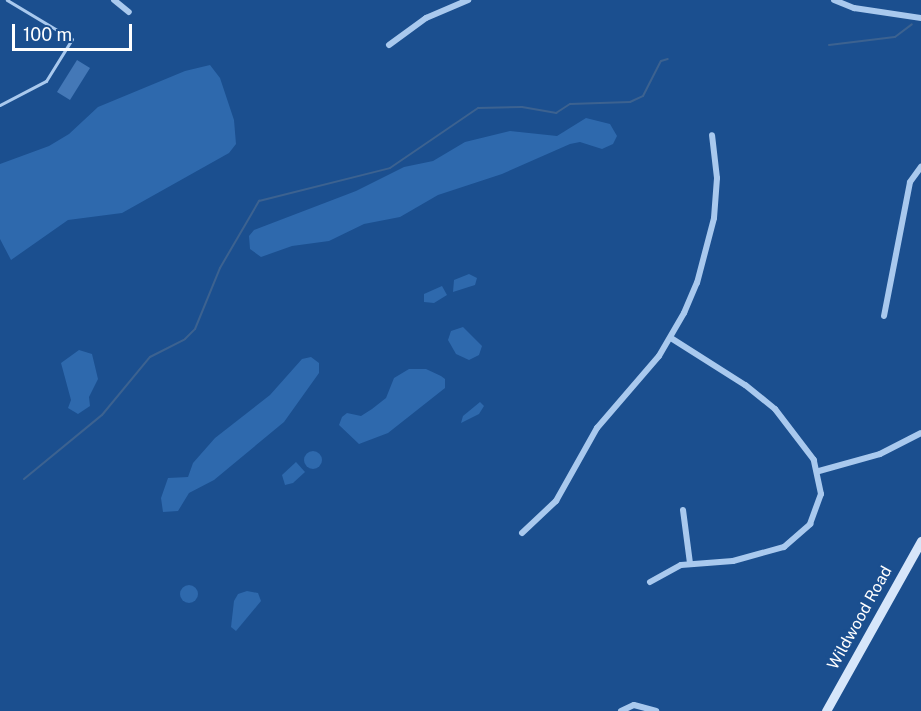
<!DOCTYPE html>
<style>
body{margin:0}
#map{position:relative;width:921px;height:711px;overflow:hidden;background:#1b4f8f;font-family:"Public Sans",sans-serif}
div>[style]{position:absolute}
.green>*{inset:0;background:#2e69ad}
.round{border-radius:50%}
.stream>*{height:2px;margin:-1px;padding:0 1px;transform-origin:1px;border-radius:1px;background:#3c6290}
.building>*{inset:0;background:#4478b7}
.lane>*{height:3px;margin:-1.5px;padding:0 1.5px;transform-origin:1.5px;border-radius:1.5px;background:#a9c9ee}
.street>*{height:6px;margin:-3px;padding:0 3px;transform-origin:3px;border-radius:3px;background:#a9c9ee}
.secondary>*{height:9px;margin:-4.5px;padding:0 4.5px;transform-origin:4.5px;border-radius:4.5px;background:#d6e6fa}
span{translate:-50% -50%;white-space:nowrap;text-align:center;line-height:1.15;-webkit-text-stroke:4.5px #1b4f8f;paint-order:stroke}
.street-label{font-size:16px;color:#fff}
.scale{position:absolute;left:12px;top:24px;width:120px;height:27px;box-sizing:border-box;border:3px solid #fff;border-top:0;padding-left:8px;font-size:18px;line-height:21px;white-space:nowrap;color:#fff;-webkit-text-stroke:4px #1b4f8f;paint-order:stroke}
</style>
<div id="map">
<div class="green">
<div style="clip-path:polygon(210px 65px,220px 78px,234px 120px,236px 144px,229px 153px,122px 213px,68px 220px,11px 260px,0 239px,0 164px,49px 146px,69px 134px,98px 107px,185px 71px)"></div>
<div style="clip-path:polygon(586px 118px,610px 124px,617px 136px,613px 144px,602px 149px,580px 142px,570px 144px,502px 174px,438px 195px,400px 217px,364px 224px,329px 241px,292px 246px,261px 257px,250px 249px,249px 236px,254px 230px,356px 191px,404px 167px,433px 161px,465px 142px,510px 131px,557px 136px)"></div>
<div style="clip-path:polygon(469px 274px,477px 278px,475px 285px,453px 292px,454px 280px)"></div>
<div style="clip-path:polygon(442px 286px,447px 295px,434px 303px,424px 302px,424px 294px)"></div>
<div style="clip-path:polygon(463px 327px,482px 346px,479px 355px,469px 360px,456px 354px,448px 340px,451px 331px)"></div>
<div style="clip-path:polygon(79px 350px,92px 354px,98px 379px,89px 397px,90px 406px,78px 414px,68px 408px,71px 400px,61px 363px)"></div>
<div style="clip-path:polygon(311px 357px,319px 363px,319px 373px,284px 422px,214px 480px,189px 493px,178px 511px,163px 512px,161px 498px,168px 478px,188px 477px,193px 463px,215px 438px,270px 395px,302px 359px)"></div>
<div style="clip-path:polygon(409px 369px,426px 369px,441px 376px,445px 379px,445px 388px,388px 433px,359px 444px,339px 425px,342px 417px,347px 413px,361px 416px,372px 409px,386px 398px,394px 378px)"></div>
<div style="clip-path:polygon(480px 402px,484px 406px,479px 414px,461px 423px,463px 416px)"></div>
<div class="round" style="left:304px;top:451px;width:18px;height:18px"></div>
<div style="clip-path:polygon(296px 462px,305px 472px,293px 483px,285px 485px,282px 475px)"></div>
<div class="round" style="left:180px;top:585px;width:18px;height:18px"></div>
<div style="clip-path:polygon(247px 591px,258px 593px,261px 601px,236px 631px,231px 627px,234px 601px,238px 594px)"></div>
</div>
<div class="stream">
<div style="left:829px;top:45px;width:66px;rotate:-6.9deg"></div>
<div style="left:895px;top:37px;width:21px;rotate:-37deg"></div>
<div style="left:24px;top:479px;width:101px;rotate:-39.4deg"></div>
<div style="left:102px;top:415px;width:75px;rotate:-50.4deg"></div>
<div style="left:150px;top:357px;width:39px;rotate:-27deg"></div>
<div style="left:185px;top:339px;width:14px;rotate:-45deg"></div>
<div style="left:195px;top:329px;width:66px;rotate:-67.7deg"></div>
<div style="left:220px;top:268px;width:78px;rotate:-59.8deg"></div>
<div style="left:259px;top:201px;width:135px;rotate:-14.1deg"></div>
<div style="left:390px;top:168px;width:107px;rotate:-34.3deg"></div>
<div style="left:478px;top:108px;width:44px;rotate:-1.3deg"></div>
<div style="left:522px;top:107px;width:35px;rotate:10deg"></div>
<div style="left:556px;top:113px;width:17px;rotate:-33deg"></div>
<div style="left:570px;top:104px;width:60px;rotate:-1.9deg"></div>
<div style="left:630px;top:102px;width:14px;rotate:-25deg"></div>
<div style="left:643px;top:96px;width:39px;rotate:-63deg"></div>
<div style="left:661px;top:61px;width:7px;rotate:-16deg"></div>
</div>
<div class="building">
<div style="clip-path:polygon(77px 60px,90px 68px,70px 100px,57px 92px)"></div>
</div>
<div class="lane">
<div style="left:0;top:105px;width:52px;rotate:-27.6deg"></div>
<div style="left:46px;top:81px;width:49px;rotate:-58.2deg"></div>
<div style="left:72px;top:39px;width:76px;rotate:-149deg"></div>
</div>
<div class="street">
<div style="left:114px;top:0;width:19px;rotate:39deg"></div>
<div style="left:834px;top:0;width:22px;rotate:22deg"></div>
<div style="left:854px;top:8px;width:68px;rotate:8.5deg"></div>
<div style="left:389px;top:45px;width:46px;rotate:-36.1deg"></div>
<div style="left:426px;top:18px;width:46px;rotate:-23.2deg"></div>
<div style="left:884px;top:316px;width:136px;rotate:-79deg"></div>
<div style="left:910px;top:182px;width:19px;rotate:-54deg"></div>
<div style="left:819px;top:471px;width:63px;rotate:-15.6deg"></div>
<div style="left:880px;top:454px;width:46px;rotate:-27.1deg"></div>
<div style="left:683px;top:510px;width:53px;rotate:82.5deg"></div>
<div style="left:522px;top:533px;width:47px;rotate:-43.3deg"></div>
<div style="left:556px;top:501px;width:84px;rotate:-60.7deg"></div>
<div style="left:597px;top:428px;width:95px;rotate:-49.3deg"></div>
<div style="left:659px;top:356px;width:50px;rotate:-59.8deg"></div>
<div style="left:684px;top:313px;width:33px;rotate:-67deg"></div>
<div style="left:697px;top:283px;width:67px;rotate:-75.3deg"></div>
<div style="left:714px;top:218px;width:40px;rotate:-85.7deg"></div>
<div style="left:717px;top:178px;width:43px;rotate:-96.6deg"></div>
<div style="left:650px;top:582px;width:35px;rotate:-29deg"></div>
<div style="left:681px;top:565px;width:52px;rotate:-4.4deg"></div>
<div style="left:733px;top:561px;width:53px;rotate:-15.4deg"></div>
<div style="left:784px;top:547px;width:35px;rotate:-41deg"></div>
<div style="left:810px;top:524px;width:32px;rotate:-70deg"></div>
<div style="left:821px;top:494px;width:35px;rotate:-102deg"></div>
<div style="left:814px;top:460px;width:64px;rotate:-127.4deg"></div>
<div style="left:775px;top:409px;width:38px;rotate:-141deg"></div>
<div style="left:745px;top:385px;width:88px;rotate:-147.6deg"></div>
<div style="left:621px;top:711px;width:14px;rotate:-25deg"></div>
<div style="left:634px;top:705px;width:23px;rotate:15deg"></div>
</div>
<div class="secondary">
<div style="left:826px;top:711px;width:195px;rotate:-60.8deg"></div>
</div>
<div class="street-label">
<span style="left:860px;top:618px;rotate:-61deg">Wildwood Road</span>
</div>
<div class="scale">100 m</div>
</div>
